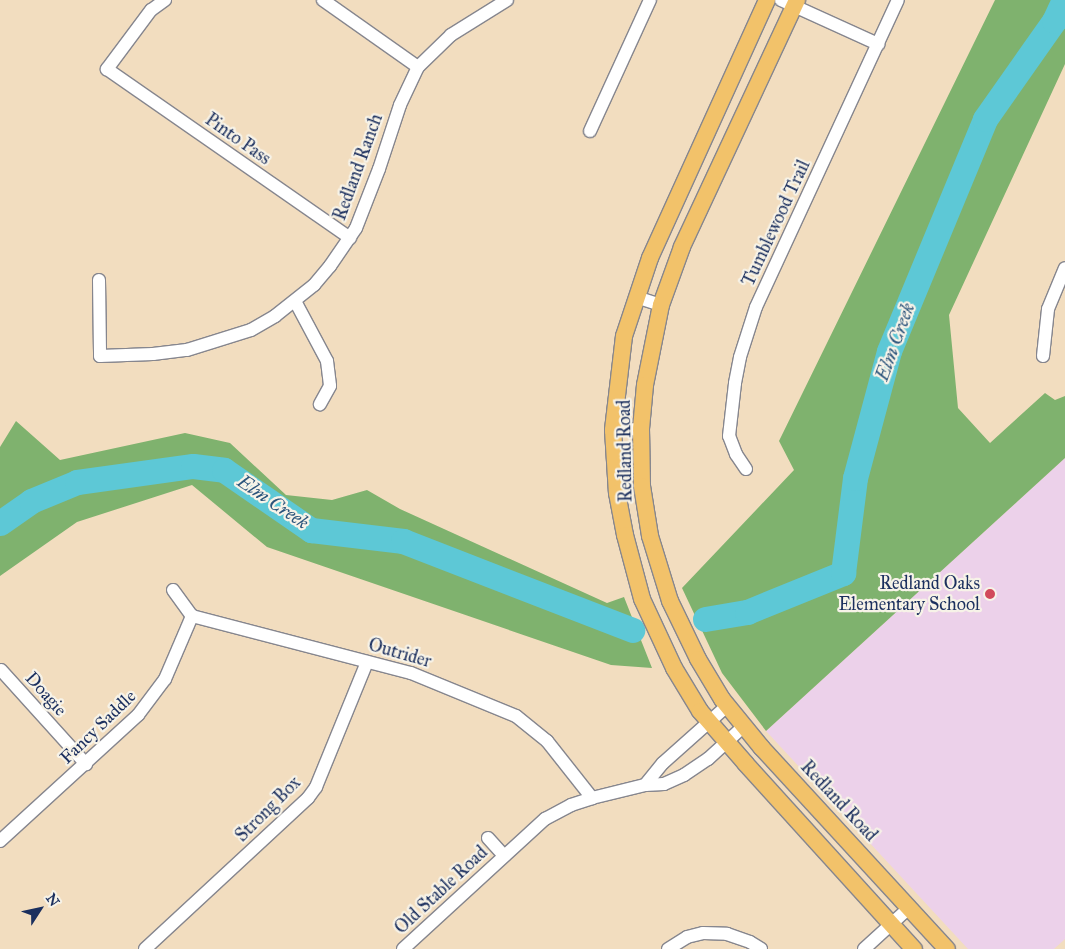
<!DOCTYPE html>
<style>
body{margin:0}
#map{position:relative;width:1065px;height:949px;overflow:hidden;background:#f2ddbf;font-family:"IM FELL Great Primer",serif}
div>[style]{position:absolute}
.built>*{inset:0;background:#ecd1ea}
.forest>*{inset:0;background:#7fb26e}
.river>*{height:25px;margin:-12.5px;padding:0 12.5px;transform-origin:12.5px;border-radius:12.5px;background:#5dc8d6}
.roads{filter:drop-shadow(1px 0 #86868e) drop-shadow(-1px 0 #86868e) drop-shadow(0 1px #86868e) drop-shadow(0 -1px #86868e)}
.minor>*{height:12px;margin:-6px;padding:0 6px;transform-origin:6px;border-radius:6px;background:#fff}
.major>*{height:16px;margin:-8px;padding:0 8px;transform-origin:8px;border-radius:8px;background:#f2c26a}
.dots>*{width:14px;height:14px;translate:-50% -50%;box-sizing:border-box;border:2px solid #f7f3e8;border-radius:50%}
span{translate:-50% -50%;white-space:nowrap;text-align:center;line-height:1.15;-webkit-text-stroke:4.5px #f7f3e8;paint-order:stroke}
.street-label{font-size:18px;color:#1b2f5e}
.poi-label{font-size:18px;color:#1b2f5e}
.right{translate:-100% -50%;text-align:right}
.water-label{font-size:19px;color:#2c557c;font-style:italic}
.north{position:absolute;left:15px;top:884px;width:50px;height:50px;-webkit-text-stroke:4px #f7f3e8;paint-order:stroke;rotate:55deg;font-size:14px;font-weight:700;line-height:20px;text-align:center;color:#1b2f5e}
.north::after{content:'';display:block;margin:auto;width:18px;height:22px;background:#1b2f5e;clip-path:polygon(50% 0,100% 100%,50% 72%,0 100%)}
</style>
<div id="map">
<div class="built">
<div style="clip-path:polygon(1065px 458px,1065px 939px,1054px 949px,968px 949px,766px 731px)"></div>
</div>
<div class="forest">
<div style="clip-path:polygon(995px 0,1065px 0,1065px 64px,949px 315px,958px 408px,990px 443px,1045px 393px,1055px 400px,1065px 396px,1065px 458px,766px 731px,722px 673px,682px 588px,794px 470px,779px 441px)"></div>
<div style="clip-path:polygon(16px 421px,60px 460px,185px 433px,230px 443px,286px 495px,332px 500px,367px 490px,400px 509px,607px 603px,624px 597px,652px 668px,611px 665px,267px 547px,192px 485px,77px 522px,0 576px,0 447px)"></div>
</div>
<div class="river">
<div style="left:0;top:523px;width:38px;rotate:-35deg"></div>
<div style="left:31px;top:501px;width:50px;rotate:-22.4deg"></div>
<div style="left:77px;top:482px;width:117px;rotate:-7.9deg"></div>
<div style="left:193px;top:466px;width:31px;rotate:7deg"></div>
<div style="left:224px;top:470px;width:106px;rotate:34.6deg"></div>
<div style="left:311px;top:530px;width:93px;rotate:6.8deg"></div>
<div style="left:403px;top:541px;width:246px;rotate:21.2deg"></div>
<div style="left:705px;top:619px;width:43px;rotate:-9.5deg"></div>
<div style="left:747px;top:612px;width:104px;rotate:-22.1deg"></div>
<div style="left:843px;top:573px;width:96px;rotate:-82.8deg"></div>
<div style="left:855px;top:478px;width:131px;rotate:-75deg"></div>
<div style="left:889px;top:351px;width:251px;rotate:-67.5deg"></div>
<div style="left:985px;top:119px;width:120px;rotate:-54.9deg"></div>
<div style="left:1054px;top:21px;width:23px;rotate:-65deg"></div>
</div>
<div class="roads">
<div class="minor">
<div style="left:165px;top:0;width:17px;rotate:144deg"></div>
<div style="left:151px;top:10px;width:74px;rotate:126.7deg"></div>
<div style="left:107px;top:69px;width:296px;rotate:34.8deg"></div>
<div style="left:323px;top:0;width:116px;rotate:35.2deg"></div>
<div style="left:781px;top:0;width:107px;rotate:24.4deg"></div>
<div style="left:590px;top:131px;width:144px;rotate:-65.4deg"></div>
<div style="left:99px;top:280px;width:76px;rotate:89.2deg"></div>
<div style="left:100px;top:356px;width:53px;rotate:-2.2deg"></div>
<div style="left:153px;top:354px;width:34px;rotate:-7deg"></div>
<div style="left:187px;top:350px;width:67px;rotate:-17.4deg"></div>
<div style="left:251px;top:330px;width:28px;rotate:-30deg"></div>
<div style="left:275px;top:316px;width:50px;rotate:-38.5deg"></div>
<div style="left:314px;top:285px;width:25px;rotate:-50deg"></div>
<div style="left:330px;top:266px;width:46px;rotate:-55.6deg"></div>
<div style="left:356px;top:228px;width:63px;rotate:-68.7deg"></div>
<div style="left:379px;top:169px;width:67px;rotate:-71.8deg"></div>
<div style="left:400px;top:105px;width:42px;rotate:-64.7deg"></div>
<div style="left:418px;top:67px;width:46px;rotate:-44.1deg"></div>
<div style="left:451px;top:35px;width:66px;rotate:-32deg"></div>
<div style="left:636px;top:297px;width:26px;rotate:18deg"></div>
<div style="left:295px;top:301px;width:68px;rotate:61.9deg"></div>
<div style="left:327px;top:361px;width:25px;rotate:83deg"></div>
<div style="left:330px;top:386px;width:21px;rotate:119deg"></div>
<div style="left:1043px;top:356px;width:47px;rotate:-83.9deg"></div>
<div style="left:1048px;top:309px;width:44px;rotate:-67.5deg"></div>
<div style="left:613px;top:430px;width:28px;rotate:-2deg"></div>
<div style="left:746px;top:469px;width:18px;rotate:-124deg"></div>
<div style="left:736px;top:454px;width:19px;rotate:-111deg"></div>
<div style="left:729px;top:436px;width:53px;rotate:-83.5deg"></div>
<div style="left:735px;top:383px;width:26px;rotate:-79deg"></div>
<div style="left:740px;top:357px;width:52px;rotate:-72.3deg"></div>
<div style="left:756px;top:307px;width:338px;rotate:-65.2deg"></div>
<div style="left:173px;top:590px;width:32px;rotate:54deg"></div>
<div style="left:192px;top:616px;width:226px;rotate:14.6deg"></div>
<div style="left:411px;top:673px;width:113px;rotate:22.3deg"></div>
<div style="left:516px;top:716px;width:40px;rotate:39deg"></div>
<div style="left:547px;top:741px;width:73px;rotate:51.7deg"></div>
<div style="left:1px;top:670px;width:127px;rotate:47.9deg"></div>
<div style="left:645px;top:785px;width:28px;rotate:-51deg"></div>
<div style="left:663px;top:763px;width:86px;rotate:-41.7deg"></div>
<div style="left:488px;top:838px;width:24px;rotate:48deg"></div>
<div style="left:0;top:841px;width:187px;rotate:-42.4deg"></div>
<div style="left:138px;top:715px;width:45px;rotate:-53.1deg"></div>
<div style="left:165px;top:679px;width:69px;rotate:-66.8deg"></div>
<div style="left:145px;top:949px;width:222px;rotate:-42.8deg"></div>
<div style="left:308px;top:798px;width:14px;rotate:-54deg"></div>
<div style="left:316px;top:787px;width:135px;rotate:-67.8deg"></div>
<div style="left:403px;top:949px;width:193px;rotate:-42.5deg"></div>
<div style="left:545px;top:819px;width:30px;rotate:-28deg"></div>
<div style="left:571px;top:805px;width:22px;rotate:-18deg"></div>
<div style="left:592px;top:798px;width:55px;rotate:-13.8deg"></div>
<div style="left:645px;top:785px;width:19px;rotate:-3deg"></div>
<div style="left:664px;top:784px;width:22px;rotate:-24deg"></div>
<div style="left:684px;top:775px;width:29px;rotate:-34deg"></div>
<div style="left:708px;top:759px;width:49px;rotate:-42.5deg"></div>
<div style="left:668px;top:949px;width:22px;rotate:-32deg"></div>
<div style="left:687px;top:937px;width:16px;rotate:-14deg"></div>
<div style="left:703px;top:933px;width:24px;rotate:2deg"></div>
<div style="left:727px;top:934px;width:24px;rotate:19deg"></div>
<div style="left:750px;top:942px;width:13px;rotate:32deg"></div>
<div style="left:864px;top:949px;width:62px;rotate:-42.4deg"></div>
</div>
<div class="major">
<div style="left:767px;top:0;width:283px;rotate:114.4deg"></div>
<div style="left:650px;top:258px;width:82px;rotate:108.4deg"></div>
<div style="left:624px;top:336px;width:95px;rotate:96.7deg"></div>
<div style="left:613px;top:430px;width:63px;rotate:86.4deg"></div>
<div style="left:617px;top:493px;width:43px;rotate:79.2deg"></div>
<div style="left:625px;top:535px;width:66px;rotate:75.1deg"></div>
<div style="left:642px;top:599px;width:76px;rotate:65.1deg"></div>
<div style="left:674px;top:668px;width:50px;rotate:58.8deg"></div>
<div style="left:700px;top:711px;width:70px;rotate:49deg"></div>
<div style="left:746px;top:764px;width:250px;rotate:47.8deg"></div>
<div style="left:797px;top:0;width:272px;rotate:115deg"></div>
<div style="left:682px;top:247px;width:62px;rotate:109.9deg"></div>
<div style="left:661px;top:305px;width:82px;rotate:101.3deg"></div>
<div style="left:645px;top:385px;width:44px;rotate:95.2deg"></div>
<div style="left:641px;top:429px;width:57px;rotate:89deg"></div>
<div style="left:642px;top:486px;width:51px;rotate:80.9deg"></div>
<div style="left:650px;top:536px;width:68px;rotate:72.9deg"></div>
<div style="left:670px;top:601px;width:64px;rotate:64.2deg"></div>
<div style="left:698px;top:659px;width:47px;rotate:59deg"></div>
<div style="left:722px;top:699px;width:63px;rotate:50.8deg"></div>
<div style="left:762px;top:748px;width:273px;rotate:47.4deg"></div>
</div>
</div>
<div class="dots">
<div style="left:990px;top:594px;background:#d1495b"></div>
</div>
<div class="street-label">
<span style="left:238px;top:139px;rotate:35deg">Pinto Pass</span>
<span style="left:358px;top:167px;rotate:-70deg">Redland Ranch</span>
<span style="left:776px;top:223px;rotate:-65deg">Tumblewood Trail</span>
<span style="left:625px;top:451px;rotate:-91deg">Redland Road</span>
<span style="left:400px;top:653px;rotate:16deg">Outrider</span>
<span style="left:46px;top:694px;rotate:48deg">Doagie</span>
<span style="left:98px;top:727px;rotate:-44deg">Fancy Saddle</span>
<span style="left:839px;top:801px;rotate:47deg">Redland Road</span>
<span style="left:268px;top:809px;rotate:-45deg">Strong Box</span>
<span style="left:441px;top:890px;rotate:-43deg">Old Stable Road</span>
</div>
<div class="poi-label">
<span class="right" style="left:980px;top:594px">Redland Oaks<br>Elementary School</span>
</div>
<div class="water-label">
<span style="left:895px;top:342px;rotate:-70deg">Elm Creek</span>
<span style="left:273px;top:502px;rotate:34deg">Elm Creek</span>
</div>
<div class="north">N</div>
</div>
